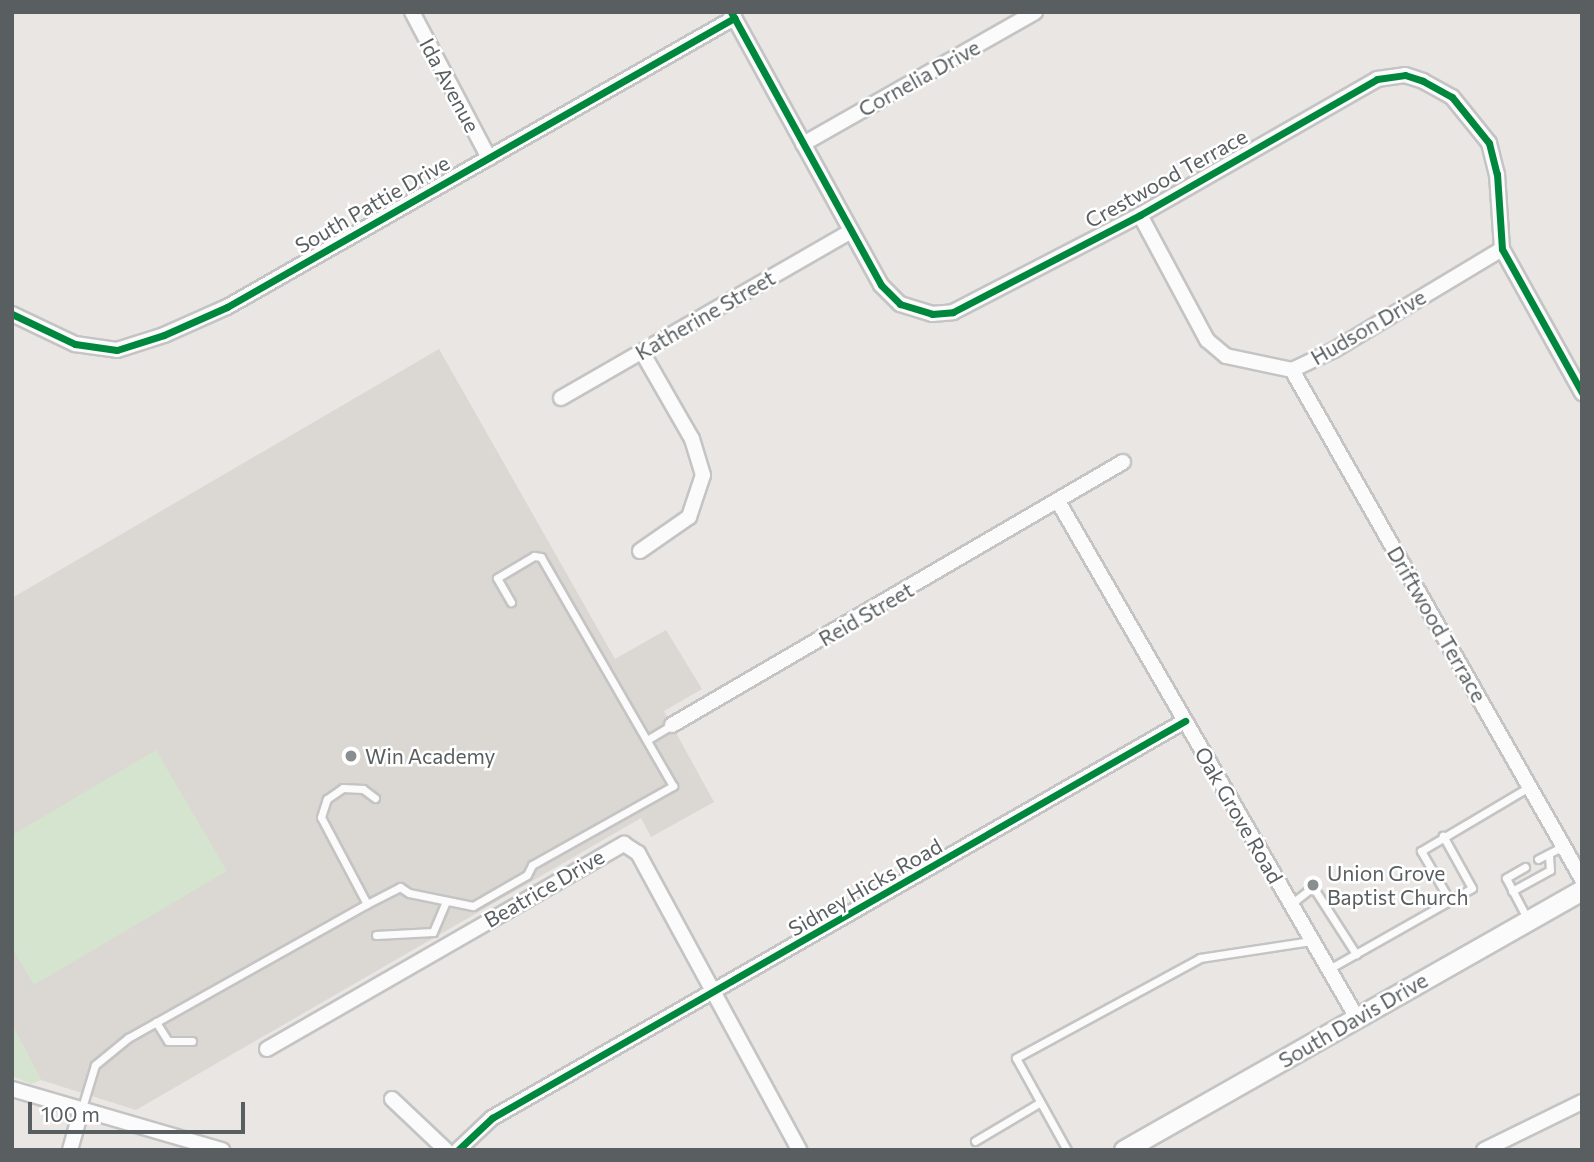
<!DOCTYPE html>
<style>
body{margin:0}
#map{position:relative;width:1594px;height:1162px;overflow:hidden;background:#e9e6e3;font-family:Commissioner,sans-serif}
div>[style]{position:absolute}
.education>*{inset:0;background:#dbd7d2}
.green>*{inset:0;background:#d5e4ce}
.roads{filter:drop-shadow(2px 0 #c4c4c4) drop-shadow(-2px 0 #c4c4c4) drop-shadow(0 2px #c4c4c4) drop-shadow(0 -2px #c4c4c4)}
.lane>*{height:7px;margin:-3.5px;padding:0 3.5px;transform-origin:3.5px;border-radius:3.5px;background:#fcfbfb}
.street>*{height:14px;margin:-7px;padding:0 7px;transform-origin:7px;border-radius:7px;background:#fcfbfb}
.secondary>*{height:19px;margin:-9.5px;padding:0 9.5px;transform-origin:9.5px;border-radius:9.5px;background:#fcfbfb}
.cycleway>*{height:7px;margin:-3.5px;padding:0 3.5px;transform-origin:3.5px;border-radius:3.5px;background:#00873e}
.dots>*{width:19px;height:19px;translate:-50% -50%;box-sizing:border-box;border:4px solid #fff;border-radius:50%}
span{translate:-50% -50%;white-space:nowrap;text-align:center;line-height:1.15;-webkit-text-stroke:5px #fff;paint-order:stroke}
.street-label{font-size:21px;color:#595e61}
.poi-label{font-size:21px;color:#595e61}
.left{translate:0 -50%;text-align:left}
.frame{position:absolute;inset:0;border:14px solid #595e61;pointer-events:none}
.scale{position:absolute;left:28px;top:1102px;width:217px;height:32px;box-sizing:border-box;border:4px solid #595e61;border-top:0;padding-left:9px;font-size:21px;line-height:24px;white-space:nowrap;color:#595e61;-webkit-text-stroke:5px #fff;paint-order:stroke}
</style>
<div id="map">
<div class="education">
<div style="clip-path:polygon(439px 349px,615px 659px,666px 630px,702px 689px,664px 711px,714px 802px,651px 837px,641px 818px,136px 1110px,41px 1080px,12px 1025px,12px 598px)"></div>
</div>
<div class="green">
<div style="clip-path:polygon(156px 750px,227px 871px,34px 985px,12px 948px,12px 835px)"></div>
<div style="clip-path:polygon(12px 1025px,41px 1080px,31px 1084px,12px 1076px)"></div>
</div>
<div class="roads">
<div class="lane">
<div style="left:647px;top:740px;width:29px;rotate:-31deg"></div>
<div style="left:1538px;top:859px;width:28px;rotate:-27deg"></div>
<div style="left:1525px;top:867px;width:22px;rotate:150deg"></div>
<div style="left:1506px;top:878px;width:47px;rotate:62.4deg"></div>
<div style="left:1512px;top:891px;width:43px;rotate:-28.9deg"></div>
<div style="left:1550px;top:870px;width:16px;rotate:-94deg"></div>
<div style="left:1450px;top:901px;width:58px;rotate:-120.1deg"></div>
<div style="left:1421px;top:851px;width:126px;rotate:-30.7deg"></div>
<div style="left:367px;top:904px;width:98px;rotate:-117.9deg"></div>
<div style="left:321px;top:817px;width:19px;rotate:-72deg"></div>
<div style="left:327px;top:799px;width:19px;rotate:-35deg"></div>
<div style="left:343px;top:788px;width:20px;rotate:3deg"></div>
<div style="left:363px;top:789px;width:15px;rotate:37deg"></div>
<div style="left:1291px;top:904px;width:28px;rotate:-38deg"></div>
<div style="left:1313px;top:887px;width:80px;rotate:57.3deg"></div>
<div style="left:376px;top:935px;width:57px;rotate:-3deg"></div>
<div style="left:433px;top:932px;width:33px;rotate:-67deg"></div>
<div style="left:1329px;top:969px;width:164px;rotate:-29.5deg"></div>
<div style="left:1472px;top:888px;width:60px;rotate:-119.1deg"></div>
<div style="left:156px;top:1022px;width:22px;rotate:58deg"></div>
<div style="left:168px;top:1041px;width:24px"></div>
<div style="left:81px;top:1111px;width:48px;rotate:-73.1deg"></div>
<div style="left:95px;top:1065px;width:43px;rotate:-39.3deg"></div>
<div style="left:128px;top:1038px;width:274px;rotate:-29.3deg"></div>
<div style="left:367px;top:904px;width:37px;rotate:-27deg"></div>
<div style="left:400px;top:887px;width:11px;rotate:34deg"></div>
<div style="left:409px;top:893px;width:65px;rotate:11.5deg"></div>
<div style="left:473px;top:906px;width:62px;rotate:-29.9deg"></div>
<div style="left:527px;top:875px;width:11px;rotate:-63deg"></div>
<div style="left:532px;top:865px;width:162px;rotate:-29.3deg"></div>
<div style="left:673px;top:786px;width:264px;rotate:-120deg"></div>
<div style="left:541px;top:557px;width:7px;rotate:-172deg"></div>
<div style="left:534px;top:556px;width:43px;rotate:149.3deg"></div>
<div style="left:497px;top:578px;width:28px;rotate:60deg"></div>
<div style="left:975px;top:1141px;width:74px;rotate:-30.7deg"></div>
<div style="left:1067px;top:1150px;width:105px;rotate:-119deg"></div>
<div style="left:1016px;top:1058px;width:209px;rotate:-28.5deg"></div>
<div style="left:1200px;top:958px;width:112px;rotate:-8.7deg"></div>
</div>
<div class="street">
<div style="left:412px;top:12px;width:165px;rotate:62.2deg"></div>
<div style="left:731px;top:12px;width:311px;rotate:61.2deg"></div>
<div style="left:881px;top:285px;width:27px;rotate:45deg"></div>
<div style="left:900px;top:304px;width:34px;rotate:17deg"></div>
<div style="left:932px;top:314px;width:21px;rotate:-5deg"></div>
<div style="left:953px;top:312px;width:211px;rotate:-27.4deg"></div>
<div style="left:1140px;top:215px;width:273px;rotate:-29.8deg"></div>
<div style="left:1377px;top:79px;width:28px;rotate:-8deg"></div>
<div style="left:1405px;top:75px;width:19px;rotate:18deg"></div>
<div style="left:1423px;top:81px;width:33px;rotate:29deg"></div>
<div style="left:1452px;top:97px;width:59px;rotate:51.2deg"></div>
<div style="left:1489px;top:143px;width:32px;rotate:76deg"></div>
<div style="left:1497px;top:174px;width:75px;rotate:86.2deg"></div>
<div style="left:1502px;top:249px;width:165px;rotate:60.9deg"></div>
<div style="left:803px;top:144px;width:267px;rotate:-29.6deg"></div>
<div style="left:1140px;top:215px;width:142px;rotate:61.8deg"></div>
<div style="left:1207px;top:340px;width:25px;rotate:40deg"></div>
<div style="left:1226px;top:356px;width:67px;rotate:12deg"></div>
<div style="left:1292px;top:370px;width:47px;rotate:-25.5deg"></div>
<div style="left:1334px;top:350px;width:196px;rotate:-31deg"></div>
<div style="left:12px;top:314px;width:70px;rotate:25.5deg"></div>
<div style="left:75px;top:344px;width:42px;rotate:8.1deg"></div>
<div style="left:117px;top:350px;width:49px;rotate:-17.7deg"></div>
<div style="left:164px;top:335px;width:69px;rotate:-24deg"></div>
<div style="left:227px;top:307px;width:584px;rotate:-29.68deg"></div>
<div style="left:1292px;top:370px;width:586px;rotate:60.33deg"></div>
<div style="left:561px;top:398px;width:333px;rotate:-29.9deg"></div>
<div style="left:1059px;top:503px;width:595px;rotate:59.94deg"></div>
<div style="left:640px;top:551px;width:60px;rotate:-34.8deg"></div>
<div style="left:689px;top:517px;width:44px;rotate:-71.6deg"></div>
<div style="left:703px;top:475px;width:38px;rotate:-107deg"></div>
<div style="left:692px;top:439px;width:100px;rotate:-119.9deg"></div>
<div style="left:672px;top:725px;width:522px;rotate:-30.25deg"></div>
<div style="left:267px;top:1049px;width:412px;rotate:-29.9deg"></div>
<div style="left:624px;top:844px;width:17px;rotate:33deg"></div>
<div style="left:638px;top:853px;width:338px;rotate:61.5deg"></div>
<div style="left:12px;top:1089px;width:219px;rotate:16.2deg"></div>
<div style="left:392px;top:1099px;width:74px;rotate:43.4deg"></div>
<div style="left:70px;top:1150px;width:41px;rotate:-74.2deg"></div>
<div style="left:458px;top:1150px;width:47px;rotate:-43.3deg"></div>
<div style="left:492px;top:1118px;width:799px;rotate:-29.81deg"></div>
<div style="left:1484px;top:1150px;width:109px;rotate:-26.1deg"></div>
</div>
<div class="secondary">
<div style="left:1124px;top:1150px;width:527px;rotate:-29.58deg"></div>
</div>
</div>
<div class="cycleway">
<div style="left:731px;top:12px;width:311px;rotate:61.2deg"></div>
<div style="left:881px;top:285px;width:27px;rotate:45deg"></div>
<div style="left:900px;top:304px;width:34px;rotate:17deg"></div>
<div style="left:932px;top:314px;width:21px;rotate:-5deg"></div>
<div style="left:953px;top:312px;width:211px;rotate:-27.4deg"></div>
<div style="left:1140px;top:215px;width:273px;rotate:-29.8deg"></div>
<div style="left:1377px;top:79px;width:28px;rotate:-8deg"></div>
<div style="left:1405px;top:75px;width:19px;rotate:18deg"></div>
<div style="left:1423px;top:81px;width:33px;rotate:29deg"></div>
<div style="left:1452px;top:97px;width:59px;rotate:51.2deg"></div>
<div style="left:1489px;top:143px;width:32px;rotate:76deg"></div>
<div style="left:1497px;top:174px;width:75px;rotate:86.2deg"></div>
<div style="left:1502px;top:249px;width:165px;rotate:60.9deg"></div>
<div style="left:12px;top:314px;width:70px;rotate:25.5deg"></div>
<div style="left:75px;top:344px;width:42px;rotate:8.1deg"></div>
<div style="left:117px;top:350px;width:49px;rotate:-17.7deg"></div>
<div style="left:164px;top:335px;width:69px;rotate:-24deg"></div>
<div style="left:227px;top:307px;width:584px;rotate:-29.68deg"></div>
<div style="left:458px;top:1150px;width:47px;rotate:-43.3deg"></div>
<div style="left:492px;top:1118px;width:799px;rotate:-29.81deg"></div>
</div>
<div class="dots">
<div style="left:351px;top:756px;background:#8b8e8e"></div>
<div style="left:1313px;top:885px;background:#8b8e8e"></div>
</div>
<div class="street-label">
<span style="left:919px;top:78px;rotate:-29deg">Cornelia Drive</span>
<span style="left:450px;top:85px;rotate:62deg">Ida Avenue</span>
<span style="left:1166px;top:178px;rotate:-29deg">Crestwood Terrace</span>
<span style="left:372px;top:204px;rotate:-30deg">South Pattie Drive</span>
<span style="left:705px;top:315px;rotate:-30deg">Katherine Street</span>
<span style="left:1368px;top:327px;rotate:-30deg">Hudson Drive</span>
<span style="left:866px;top:614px;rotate:-30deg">Reid Street</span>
<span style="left:1437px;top:624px;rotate:60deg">Driftwood Terrace</span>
<span style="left:1239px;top:815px;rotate:60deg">Oak Grove Road</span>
<span style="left:865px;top:887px;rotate:-30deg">Sidney Hicks Road</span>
<span style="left:544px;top:888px;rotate:-30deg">Beatrice Drive</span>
<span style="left:1353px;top:1020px;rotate:-30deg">South Davis Drive</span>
</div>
<div class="poi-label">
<span class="left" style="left:365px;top:756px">Win Academy</span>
<span class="left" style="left:1327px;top:885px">Union Grove<br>Baptist Church</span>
</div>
<div class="frame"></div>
<div class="scale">100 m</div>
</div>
